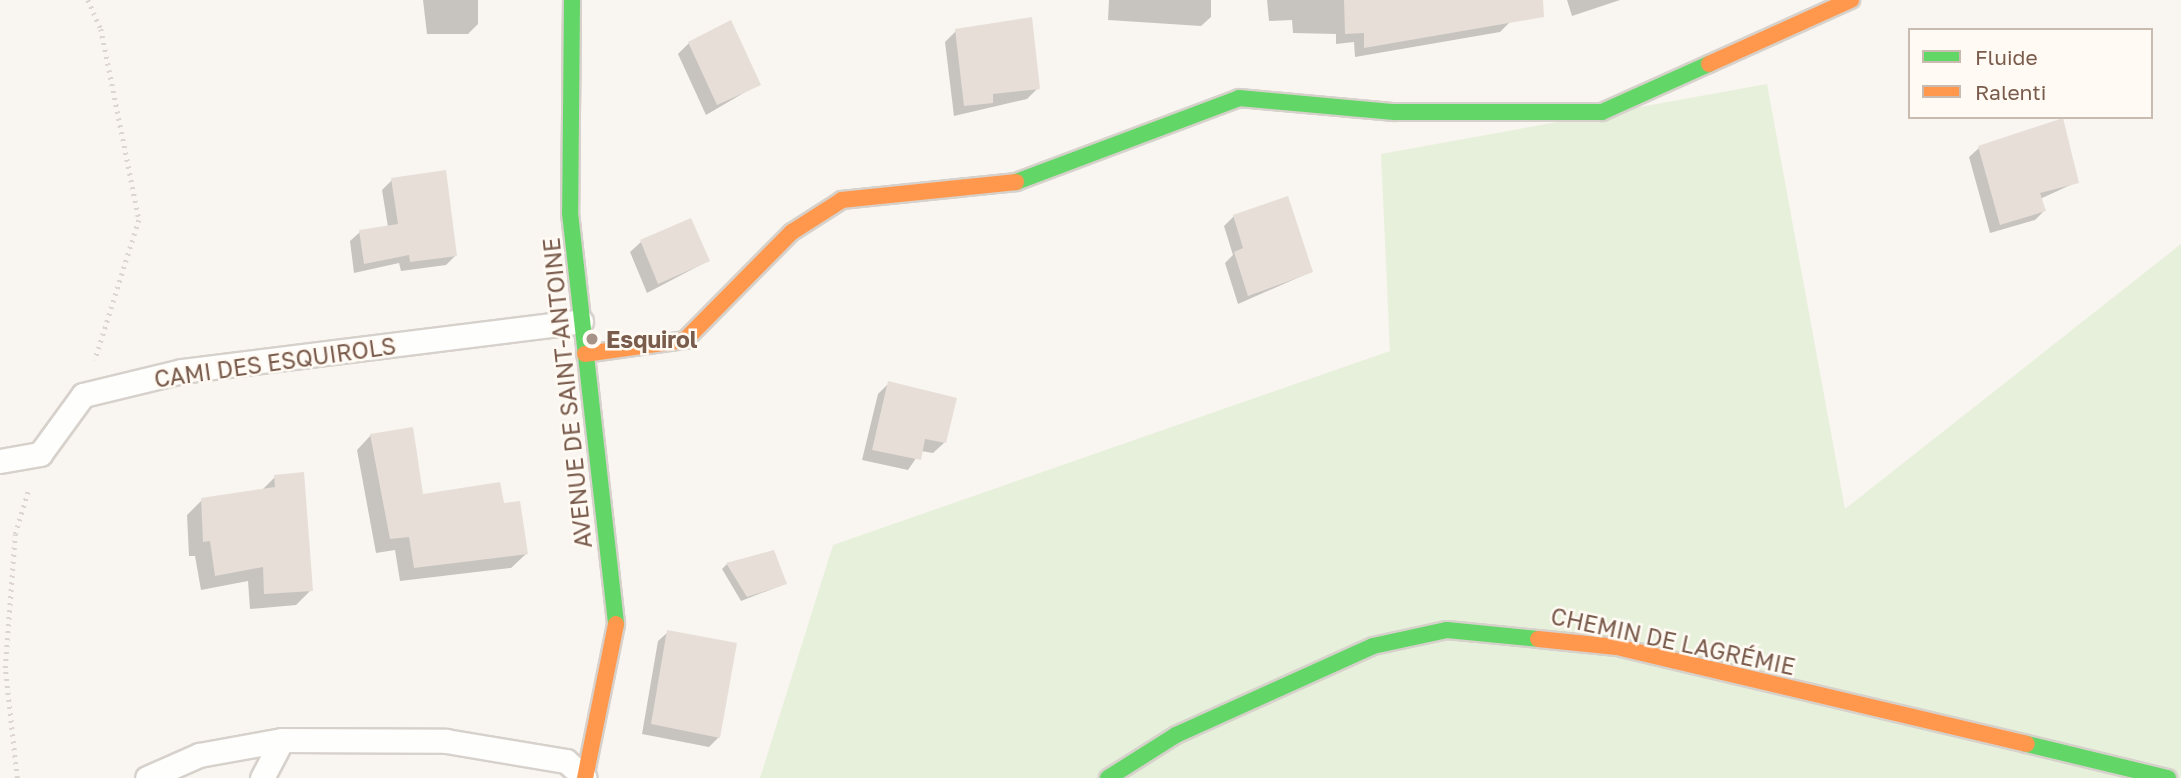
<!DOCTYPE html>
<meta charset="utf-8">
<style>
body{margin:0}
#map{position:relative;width:2181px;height:778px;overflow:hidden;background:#f9f5f0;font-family:"Golos Text",sans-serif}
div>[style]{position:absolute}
.green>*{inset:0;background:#e7f0db}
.shadow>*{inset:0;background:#0003}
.building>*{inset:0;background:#e6ded7}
.path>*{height:4.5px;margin-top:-2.25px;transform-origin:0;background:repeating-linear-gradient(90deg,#dcd5d0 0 2px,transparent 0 7px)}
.roads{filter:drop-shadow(2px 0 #d7d1cb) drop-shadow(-2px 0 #d7d1cb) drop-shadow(0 2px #d7d1cb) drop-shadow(0 -2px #d7d1cb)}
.lane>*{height:23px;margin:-11.5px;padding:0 11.5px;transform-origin:11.5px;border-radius:11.5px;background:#fefefd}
.fast>*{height:16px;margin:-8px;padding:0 8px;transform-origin:8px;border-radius:8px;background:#63d668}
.slow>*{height:16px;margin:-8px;padding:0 8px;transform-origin:8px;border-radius:8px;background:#ff974d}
.dots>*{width:19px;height:19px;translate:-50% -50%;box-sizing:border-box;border:4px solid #fffaf3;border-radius:50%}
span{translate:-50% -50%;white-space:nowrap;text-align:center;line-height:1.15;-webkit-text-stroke:5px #fffaf3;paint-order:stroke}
.poi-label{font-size:23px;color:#7a5c4d;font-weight:700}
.left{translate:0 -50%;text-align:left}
.street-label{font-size:23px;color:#7a5c4d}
.legend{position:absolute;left:1908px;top:28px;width:245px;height:91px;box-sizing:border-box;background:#fffaf3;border:2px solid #cabbb1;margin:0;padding:9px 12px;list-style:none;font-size:21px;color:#7a5c4d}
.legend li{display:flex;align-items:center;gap:14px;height:35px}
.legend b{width:35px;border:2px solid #cabbb1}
</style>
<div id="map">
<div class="green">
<div style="clip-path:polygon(1767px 84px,1845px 509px,2181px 244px,2181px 778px,760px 778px,833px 545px,1390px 351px,1381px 154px)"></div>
</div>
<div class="shadow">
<div style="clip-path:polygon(423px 0,478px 0,478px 24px,468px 34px,427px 34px)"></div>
<div style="clip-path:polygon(1109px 0,1211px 0,1211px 17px,1201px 26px,1108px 20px)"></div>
<div style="clip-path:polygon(1267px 0,1507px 0,1510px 22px,1500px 32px,1355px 57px,1354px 42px,1336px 44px,1336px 34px,1293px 33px,1292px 20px,1269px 21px)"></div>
<div style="clip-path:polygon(1567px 0,1620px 0,1572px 16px)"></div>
<div style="clip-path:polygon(956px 31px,1038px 88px,1027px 99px,954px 116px,945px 42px)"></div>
<div style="clip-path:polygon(689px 43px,759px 84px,706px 115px,678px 54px)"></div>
<div style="clip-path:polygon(1979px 148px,2077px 182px,2040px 199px,2044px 211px,2035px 220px,1990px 233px,1969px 157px)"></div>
<div style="clip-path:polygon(392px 180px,456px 255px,446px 265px,401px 271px,399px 263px,354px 273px,350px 241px,360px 232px,388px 227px,382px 190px)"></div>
<div style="clip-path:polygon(1234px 216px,1311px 272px,1238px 304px,1225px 263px,1233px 255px,1224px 226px)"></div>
<div style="clip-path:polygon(641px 242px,708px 261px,647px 293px,630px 252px)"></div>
<div style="clip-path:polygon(889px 383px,944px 443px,933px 453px,921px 451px,908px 470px,862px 460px,878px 394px)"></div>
<div style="clip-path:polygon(371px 435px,421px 496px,503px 505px,526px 554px,511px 568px,400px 581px,395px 550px,376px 553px,357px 450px)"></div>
<div style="clip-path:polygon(275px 477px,311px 590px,296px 605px,250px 609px,248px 581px,201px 590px,195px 556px,189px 556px,187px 515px,202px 500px,261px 491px)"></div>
<div style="clip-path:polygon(727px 564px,785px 584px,741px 601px,722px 569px)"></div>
<div style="clip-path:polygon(668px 632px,719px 737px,709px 747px,642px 734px,658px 641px)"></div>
</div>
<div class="building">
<div style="clip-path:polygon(1344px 0,1543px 0,1544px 17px,1364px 48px,1364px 33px,1345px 34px)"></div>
<div style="clip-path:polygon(1032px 17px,1040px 89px,993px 94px,993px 103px,964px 106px,955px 29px)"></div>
<div style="clip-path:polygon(731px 20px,761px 85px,717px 105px,688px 42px)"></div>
<div style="clip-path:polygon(2063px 118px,2079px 183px,2040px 193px,2046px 211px,2000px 225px,1978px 146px)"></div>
<div style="clip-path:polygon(446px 170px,457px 256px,410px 262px,409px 255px,364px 264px,359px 230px,398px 224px,391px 178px)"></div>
<div style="clip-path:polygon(1288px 196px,1313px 272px,1248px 296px,1234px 252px,1243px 248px,1233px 215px)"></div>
<div style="clip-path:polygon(691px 218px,710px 261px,658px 284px,640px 240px)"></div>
<div style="clip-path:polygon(888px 381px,957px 398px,946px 443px,925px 439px,921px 460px,872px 450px)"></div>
<div style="clip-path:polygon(413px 427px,423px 494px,500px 482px,504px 503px,520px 501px,528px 554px,414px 568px,409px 537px,390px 539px,370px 434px)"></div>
<div style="clip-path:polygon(304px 472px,313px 591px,264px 594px,263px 567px,215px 576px,210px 541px,203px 542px,201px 498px,275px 487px,274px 475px)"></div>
<div style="clip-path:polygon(774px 550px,787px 584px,747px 597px,726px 563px)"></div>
<div style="clip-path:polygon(667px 630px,737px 643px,720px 738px,651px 724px)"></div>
</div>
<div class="path">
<div style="left:88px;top:0;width:32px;rotate:66deg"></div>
<div style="left:101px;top:29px;width:195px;rotate:78.7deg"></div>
<div style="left:139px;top:220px;width:147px;rotate:107.4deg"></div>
<div style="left:17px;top:778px;width:111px;rotate:-96.2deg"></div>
<div style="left:5px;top:668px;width:134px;rotate:-85.7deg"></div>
<div style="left:15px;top:534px;width:48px;rotate:-73.1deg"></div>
</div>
<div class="roads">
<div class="lane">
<div style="left:0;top:461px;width:41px;rotate:-9.9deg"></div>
<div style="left:40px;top:454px;width:73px;rotate:-53.9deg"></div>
<div style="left:83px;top:395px;width:102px;rotate:-13.6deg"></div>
<div style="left:182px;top:371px;width:402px;rotate:-7.1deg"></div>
<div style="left:147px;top:778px;width:57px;rotate:-23.9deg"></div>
<div style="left:199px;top:755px;width:84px;rotate:-10.2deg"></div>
<div style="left:262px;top:778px;width:43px;rotate:-62.2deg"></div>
<div style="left:282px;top:740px;width:164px;rotate:0.3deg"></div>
<div style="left:446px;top:741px;width:122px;rotate:9.5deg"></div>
<div style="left:566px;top:761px;width:25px;rotate:42deg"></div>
</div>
<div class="fast">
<div style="left:572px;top:0;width:213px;rotate:90.5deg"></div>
<div style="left:570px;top:213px;width:414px;rotate:83.6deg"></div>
<div style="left:1016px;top:182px;width:238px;rotate:-20.6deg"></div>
<div style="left:1239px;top:98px;width:156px;rotate:5.2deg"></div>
<div style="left:1394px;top:112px;width:208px"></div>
<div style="left:1602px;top:112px;width:117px;rotate:-24.2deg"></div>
<div style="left:2027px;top:744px;width:145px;rotate:13.6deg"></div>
<div style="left:1108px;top:778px;width:80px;rotate:-32.3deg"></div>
<div style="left:1176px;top:735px;width:216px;rotate:-24.3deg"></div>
<div style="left:1373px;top:646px;width:76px;rotate:-12.2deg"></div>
<div style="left:1447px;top:630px;width:91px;rotate:5.6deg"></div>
</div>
<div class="slow">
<div style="left:1709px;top:64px;width:156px;rotate:-24.3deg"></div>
<div style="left:585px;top:354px;width:101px;rotate:-8deg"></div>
<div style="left:685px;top:340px;width:152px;rotate:-45.3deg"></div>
<div style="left:792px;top:232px;width:59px;rotate:-32.6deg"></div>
<div style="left:842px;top:200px;width:175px;rotate:-5.9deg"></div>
<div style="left:1538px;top:639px;width:79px;rotate:5.8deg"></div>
<div style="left:1617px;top:647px;width:421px;rotate:13.3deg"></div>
<div style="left:585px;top:778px;width:157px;rotate:-78.6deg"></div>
</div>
</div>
<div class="dots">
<div style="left:592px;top:339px;background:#a69286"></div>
</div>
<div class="poi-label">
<span class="left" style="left:606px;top:339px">Esquirol</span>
</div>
<div class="street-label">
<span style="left:275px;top:362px;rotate:-8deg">CAMI DES ESQUIROLS</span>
<span style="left:567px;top:393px;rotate:-96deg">AVENUE DE SAINT-ANTOINE</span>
<span style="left:1673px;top:641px;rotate:12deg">CHEMIN DE LAGRÉMIE</span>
</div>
<ul class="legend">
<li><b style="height:9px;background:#63d668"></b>Fluide</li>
<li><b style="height:9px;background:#ff974d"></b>Ralenti</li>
</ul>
</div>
